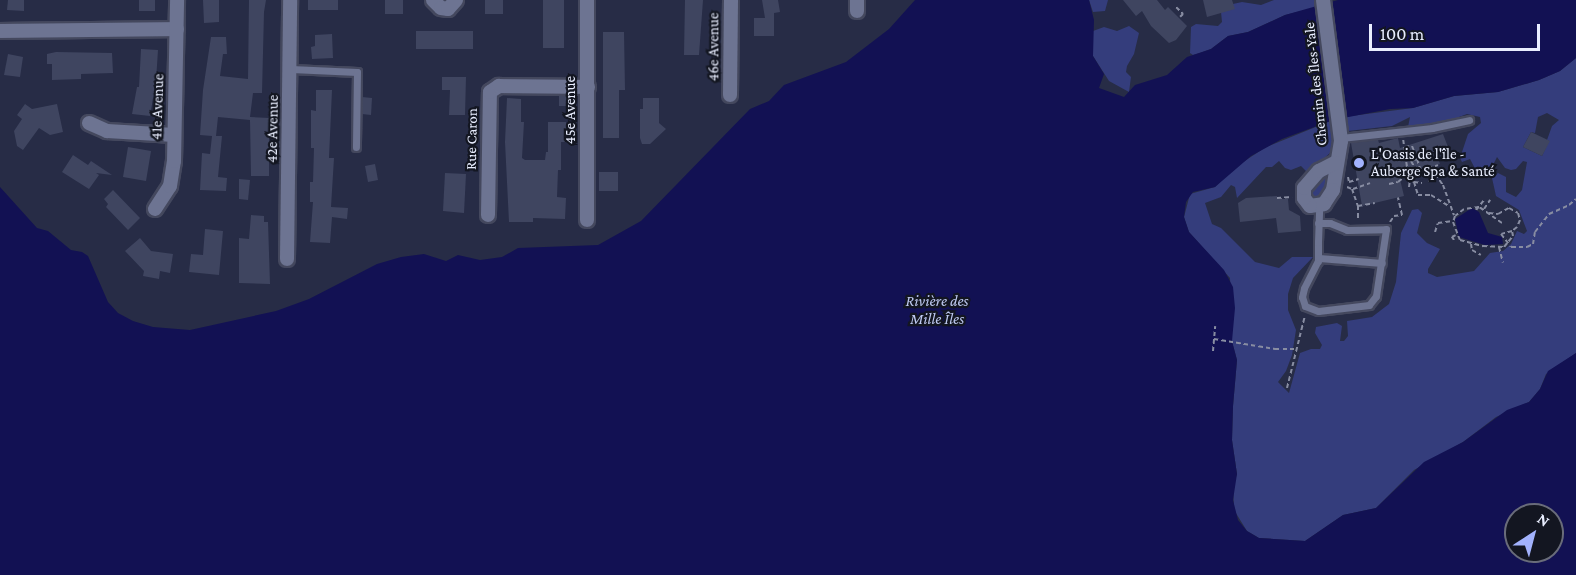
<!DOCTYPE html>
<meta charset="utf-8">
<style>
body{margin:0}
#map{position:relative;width:1576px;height:575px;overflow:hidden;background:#272c46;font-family:"Crimson Pro",serif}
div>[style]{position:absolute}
.green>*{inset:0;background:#343d7c}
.water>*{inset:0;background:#121153}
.building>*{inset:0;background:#3f4560}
.path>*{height:2px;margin-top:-1px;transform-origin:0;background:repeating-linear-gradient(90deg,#888da2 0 4.5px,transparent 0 7.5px)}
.roads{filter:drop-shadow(2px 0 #44485e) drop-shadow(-2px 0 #44485e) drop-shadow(0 2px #44485e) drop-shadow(0 -2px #44485e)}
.service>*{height:7px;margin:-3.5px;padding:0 3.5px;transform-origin:3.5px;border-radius:3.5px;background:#6d7492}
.minor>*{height:14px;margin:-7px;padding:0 7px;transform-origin:7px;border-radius:7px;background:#6d7492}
.dots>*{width:16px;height:16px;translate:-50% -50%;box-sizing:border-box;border:3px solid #131621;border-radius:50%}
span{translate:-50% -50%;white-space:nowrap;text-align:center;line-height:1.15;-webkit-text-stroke:4.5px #131621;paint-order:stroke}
.street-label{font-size:15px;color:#e9eeff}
.poi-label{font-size:15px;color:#e9eeff}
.left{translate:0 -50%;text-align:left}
.water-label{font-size:16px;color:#bec9f1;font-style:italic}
.north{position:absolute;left:1504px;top:503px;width:60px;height:60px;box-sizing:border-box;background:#131621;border:2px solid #696c7a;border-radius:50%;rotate:36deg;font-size:16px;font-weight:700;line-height:24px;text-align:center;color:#e9eeff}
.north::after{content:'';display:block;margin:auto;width:21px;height:27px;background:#a2b2fd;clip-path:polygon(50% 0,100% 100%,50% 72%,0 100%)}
.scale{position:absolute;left:1369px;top:24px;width:171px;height:27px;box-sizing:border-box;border:3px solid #e9eeff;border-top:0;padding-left:8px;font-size:18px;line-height:21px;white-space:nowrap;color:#e9eeff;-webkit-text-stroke:4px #131621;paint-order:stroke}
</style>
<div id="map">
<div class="green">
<div style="clip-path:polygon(1089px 0,1108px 0,1105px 11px,1093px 12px)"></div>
<div style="clip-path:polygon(1274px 0,1316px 0,1314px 8px,1285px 15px,1248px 32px,1228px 36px,1211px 49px,1200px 53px,1193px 55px,1190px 53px,1191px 27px,1196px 24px,1218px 26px,1222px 22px,1221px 12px,1233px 4px,1242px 2px,1261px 5px)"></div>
<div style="clip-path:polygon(1129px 26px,1139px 33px,1134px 54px,1127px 66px,1126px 72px,1131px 77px,1129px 92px,1109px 81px,1093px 56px,1093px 31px,1104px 27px,1117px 31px)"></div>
<div style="clip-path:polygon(evenodd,1576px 58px,1576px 353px,1546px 374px,1540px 389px,1529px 402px,1496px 417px,1463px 442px,1414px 470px,1376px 508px,1343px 515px,1305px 541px,1259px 538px,1247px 531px,1234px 510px,1233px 486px,1237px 474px,1232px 440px,1233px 406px,1237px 360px,1232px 342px,1230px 278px,1189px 232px,1184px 217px,1190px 194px,1215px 187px,1234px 168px,1266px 147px,1333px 120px,1333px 150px,1312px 170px,1306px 171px,1301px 166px,1291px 170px,1285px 168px,1279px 161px,1272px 167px,1266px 167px,1237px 198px,1235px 187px,1231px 185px,1221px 197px,1205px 203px,1212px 224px,1221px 228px,1255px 262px,1279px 268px,1292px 257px,1313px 257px,1293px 278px,1288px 294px,1288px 310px,1296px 330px,1292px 355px,1286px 371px,1278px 382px,1289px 393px,1300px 353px,1311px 349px,1320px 349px,1322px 345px,1315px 333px,1316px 327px,1337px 323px,1342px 326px,1340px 341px,1344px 341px,1348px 336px,1347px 321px,1372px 317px,1389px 304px,1396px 282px,1401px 233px,1412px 210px,1418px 209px,1422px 213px,1417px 233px,1427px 243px,1440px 249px,1428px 269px,1428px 273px,1437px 277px,1474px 271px,1490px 253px,1503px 251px,1511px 244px,1517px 231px,1524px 234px,1527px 231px,1519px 210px,1496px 196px,1492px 178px,1498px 173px,1506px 177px,1506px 192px,1516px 197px,1522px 190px,1527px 162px,1523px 161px,1516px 169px,1511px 170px,1505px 168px,1497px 157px,1490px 171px,1483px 176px,1479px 176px,1470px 159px,1462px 162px,1460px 158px,1468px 134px,1481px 123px,1480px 117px,1467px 114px,1451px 120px,1408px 127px,1410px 117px,1392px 126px,1348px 131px,1343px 117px,1413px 108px,1454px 96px,1498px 92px,1539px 80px,1560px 71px,1576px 58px,1547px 113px,1559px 120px,1552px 126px,1547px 140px,1549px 141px,1542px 156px,1523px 147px,1531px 132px,1535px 133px,1538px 117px,1547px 113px)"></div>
<div style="clip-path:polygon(1328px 172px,1332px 175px,1322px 198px,1315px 202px,1309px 197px,1311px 186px)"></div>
</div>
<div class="water">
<div style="clip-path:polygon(evenodd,915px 0,1089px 0,1094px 20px,1093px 56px,1104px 74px,1099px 88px,1124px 97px,1135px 85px,1167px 75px,1187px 57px,1211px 49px,1228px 36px,1248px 32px,1285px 15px,1338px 0,1576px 0,1576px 58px,1560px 71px,1539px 80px,1498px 92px,1454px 96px,1413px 108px,1390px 109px,1333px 120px,1282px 139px,1251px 156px,1215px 187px,1193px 192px,1186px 202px,1184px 217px,1189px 232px,1224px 270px,1233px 287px,1235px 308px,1232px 341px,1237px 360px,1233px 406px,1232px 440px,1237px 474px,1233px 500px,1238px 520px,1247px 531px,1259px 538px,1305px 541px,1343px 515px,1376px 508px,1424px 462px,1463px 442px,1507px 410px,1529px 402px,1540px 389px,1548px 371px,1576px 353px,1576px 575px,0 575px,0 187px,37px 228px,48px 231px,71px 250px,82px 252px,88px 256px,108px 302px,118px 313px,133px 321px,153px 327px,190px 330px,276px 311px,309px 299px,377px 264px,401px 257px,424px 254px,446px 261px,458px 255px,480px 260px,502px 257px,518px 248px,598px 245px,641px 221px,750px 109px,769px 101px,784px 85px,846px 62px,889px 29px,915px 0,1516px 515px,1552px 515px,1552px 551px,1516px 551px,1516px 515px)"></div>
<div style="clip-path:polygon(1472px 208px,1479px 212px,1488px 233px,1502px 237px,1503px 244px,1485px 245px,1459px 237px,1455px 219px)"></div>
</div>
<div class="building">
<div style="clip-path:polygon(8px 0,24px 0,24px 11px,7px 10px)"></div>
<div style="clip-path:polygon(139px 0,155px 0,155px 11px,139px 11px)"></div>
<div style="clip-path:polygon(203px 0,219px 0,219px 22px,204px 23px)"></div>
<div style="clip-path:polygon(249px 0,266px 0,264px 12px,262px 93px,253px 93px,250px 117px,269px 118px,269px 176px,251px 176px,250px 120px,218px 117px,216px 136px,222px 136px,218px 177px,227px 178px,226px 191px,200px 190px,202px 153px,210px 154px,212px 136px,200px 135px,203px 90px,211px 37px,226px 37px,227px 54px,223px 54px,220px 76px,248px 79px)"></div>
<div style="clip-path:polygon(308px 0,338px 0,338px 10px,308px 10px)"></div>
<div style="clip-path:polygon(385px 0,403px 0,403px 14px,385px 14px)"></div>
<div style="clip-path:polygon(485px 0,503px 0,503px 14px,485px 14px)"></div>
<div style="clip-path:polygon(543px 0,564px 0,564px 48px,543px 48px)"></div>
<div style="clip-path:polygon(685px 0,703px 0,699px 55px,684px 55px)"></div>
<div style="clip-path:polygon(762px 0,778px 0,780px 12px,774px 13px,774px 36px,754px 36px,754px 18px,765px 18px)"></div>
<div style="clip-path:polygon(1123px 0,1157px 0,1165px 10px,1168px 7px,1187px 26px,1176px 40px,1169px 43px,1151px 26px,1142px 11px,1136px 16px)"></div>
<div style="clip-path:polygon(1203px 0,1232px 0,1235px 9px,1207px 17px)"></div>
<div style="clip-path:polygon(416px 31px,473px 31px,473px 49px,416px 49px)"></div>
<div style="clip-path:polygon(603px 32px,624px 32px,625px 90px,619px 90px,619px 138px,603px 138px)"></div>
<div style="clip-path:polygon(332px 34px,333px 58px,312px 59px,311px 47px,315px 46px,315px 35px)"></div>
<div style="clip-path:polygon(141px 49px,158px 50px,156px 81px,150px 116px,132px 114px,137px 87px,139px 87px)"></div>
<div style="clip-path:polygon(56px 52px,112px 53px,113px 73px,81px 74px,81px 79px,52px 80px,52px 64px,47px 64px,47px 54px)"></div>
<div style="clip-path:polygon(8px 54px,23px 57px,20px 77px,4px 75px)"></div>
<div style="clip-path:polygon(442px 77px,466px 77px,465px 115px,449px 115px,450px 90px,442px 90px)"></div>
<div style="clip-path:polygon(316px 90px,332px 90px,329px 158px,334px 158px,331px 207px,348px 208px,347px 219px,332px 217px,330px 243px,310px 242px,313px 202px,310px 202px,310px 182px,313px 182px,314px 148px,311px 148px,311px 110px,316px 111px)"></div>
<div style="clip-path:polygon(559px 96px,570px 96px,570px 106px,559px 106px)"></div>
<div style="clip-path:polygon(362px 97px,372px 98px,371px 115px,362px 114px)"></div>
<div style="clip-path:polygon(507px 98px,521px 99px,521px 122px,524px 122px,522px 158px,525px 160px,545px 160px,546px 152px,548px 152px,548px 122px,566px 122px,566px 142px,561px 142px,561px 170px,558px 170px,557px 197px,566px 198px,565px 219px,533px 218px,533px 222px,509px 222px,505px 142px)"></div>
<div style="clip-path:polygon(643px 98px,659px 98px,659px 123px,666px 129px,650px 144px,642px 144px,640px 138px,640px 109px,643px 109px)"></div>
<div style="clip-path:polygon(25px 104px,32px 109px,57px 104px,63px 132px,50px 135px,39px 128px,23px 150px,17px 146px,14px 131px,22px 119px,17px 115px)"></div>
<div style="clip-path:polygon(1531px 132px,1550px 141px,1542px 156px,1523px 147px)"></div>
<div style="clip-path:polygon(1443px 134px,1448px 147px,1436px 152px,1440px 164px,1421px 171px,1419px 167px,1398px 171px,1404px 196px,1362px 206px,1351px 143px,1378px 140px,1379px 143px,1398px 138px,1400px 148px)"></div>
<div style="clip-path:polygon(128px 147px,151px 151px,146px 181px,123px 177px)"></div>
<div style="clip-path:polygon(73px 155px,88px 165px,91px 161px,112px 175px,96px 173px,99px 175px,89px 189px,62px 172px)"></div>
<div style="clip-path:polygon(375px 164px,378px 180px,368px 182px,365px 166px)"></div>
<div style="clip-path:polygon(599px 172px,618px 172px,618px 191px,599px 191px)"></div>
<div style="clip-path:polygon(445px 173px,466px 174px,464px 213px,443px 211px)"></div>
<div style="clip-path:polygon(239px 179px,250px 180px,248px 200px,239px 199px)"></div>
<div style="clip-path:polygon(113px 190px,140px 218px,128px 230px,106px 207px,108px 204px,104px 199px)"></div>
<div style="clip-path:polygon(1277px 196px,1277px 199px,1288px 199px,1289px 210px,1300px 216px,1301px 231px,1278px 233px,1276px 218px,1240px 222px,1238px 203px,1246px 198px)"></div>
<div style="clip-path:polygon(251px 215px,264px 216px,264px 222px,268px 222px,270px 284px,239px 283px,239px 238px,249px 239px)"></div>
<div style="clip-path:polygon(205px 229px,223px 231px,219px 275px,189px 272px,191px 254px,203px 255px)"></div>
<div style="clip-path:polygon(140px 238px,151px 251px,173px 254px,170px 273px,160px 271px,159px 279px,143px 276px,144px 271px,125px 251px)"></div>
</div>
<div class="path">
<div style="left:1176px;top:7px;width:10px;rotate:45deg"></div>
<div style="left:1183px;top:14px;width:4px;rotate:135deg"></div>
<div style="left:1405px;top:147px;width:7px;rotate:-8deg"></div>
<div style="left:1412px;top:146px;width:14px;rotate:69deg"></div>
<div style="left:1417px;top:159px;width:6px;rotate:162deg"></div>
<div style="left:1411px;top:161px;width:8px;rotate:60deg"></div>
<div style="left:1415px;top:168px;width:8px;rotate:140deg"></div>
<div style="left:1417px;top:159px;width:13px;rotate:72deg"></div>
<div style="left:1421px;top:171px;width:18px;rotate:-19deg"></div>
<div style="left:1431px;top:168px;width:21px;rotate:55deg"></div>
<div style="left:1443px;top:185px;width:32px;rotate:70deg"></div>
<div style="left:1405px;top:176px;width:11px;rotate:34deg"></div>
<div style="left:1414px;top:182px;width:14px;rotate:73deg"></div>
<div style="left:1418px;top:195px;width:13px"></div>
<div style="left:1431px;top:195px;width:22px;rotate:32deg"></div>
<div style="left:1348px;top:177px;width:5px;rotate:79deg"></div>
<div style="left:1349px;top:182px;width:10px;rotate:-17deg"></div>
<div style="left:1414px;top:182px;width:8px;rotate:7deg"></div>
<div style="left:1429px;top:182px;width:9px;rotate:-63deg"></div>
<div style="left:1389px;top:184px;width:9px;rotate:-13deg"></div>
<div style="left:1398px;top:182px;width:13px;rotate:-39deg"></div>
<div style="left:1408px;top:174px;width:35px;rotate:-98deg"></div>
<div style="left:1347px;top:187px;width:5px;rotate:22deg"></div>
<div style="left:1352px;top:189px;width:18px;rotate:71deg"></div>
<div style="left:1358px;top:206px;width:15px;rotate:90deg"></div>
<div style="left:1409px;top:187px;width:8px;rotate:-83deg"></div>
<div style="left:1353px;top:189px;width:18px;rotate:-19deg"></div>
<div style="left:1277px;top:198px;width:15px;rotate:-4deg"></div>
<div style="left:1358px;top:206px;width:17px;rotate:-10deg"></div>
<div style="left:1484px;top:209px;width:11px;rotate:-56deg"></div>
<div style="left:1476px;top:210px;width:13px;rotate:-51deg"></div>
<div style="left:1489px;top:213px;width:9px;rotate:6deg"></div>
<div style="left:1498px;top:214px;width:13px;rotate:-29deg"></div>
<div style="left:1509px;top:208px;width:10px;rotate:29deg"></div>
<div style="left:1518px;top:213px;width:7px;rotate:74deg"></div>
<div style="left:1520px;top:220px;width:8px;rotate:113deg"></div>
<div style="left:1517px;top:227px;width:6px;rotate:141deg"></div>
<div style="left:1512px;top:231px;width:11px;rotate:165deg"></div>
<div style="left:1390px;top:222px;width:7px;rotate:-56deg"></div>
<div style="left:1394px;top:216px;width:8px;rotate:-7deg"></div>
<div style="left:1402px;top:215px;width:18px;rotate:-103deg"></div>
<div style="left:1502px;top:223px;width:28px;rotate:-145deg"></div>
<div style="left:1479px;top:207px;width:15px;rotate:172deg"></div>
<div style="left:1464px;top:209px;width:11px;rotate:142deg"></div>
<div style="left:1455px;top:216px;width:6px;rotate:108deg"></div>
<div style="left:1453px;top:222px;width:19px;rotate:69deg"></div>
<div style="left:1460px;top:240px;width:24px;rotate:15deg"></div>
<div style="left:1483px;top:246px;width:21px;rotate:3deg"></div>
<div style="left:1504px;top:247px;width:14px;rotate:-51deg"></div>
<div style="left:1513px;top:236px;width:5px;rotate:-101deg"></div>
<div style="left:1435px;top:232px;width:9px;rotate:-72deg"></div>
<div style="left:1438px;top:223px;width:15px;rotate:-8deg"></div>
<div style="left:1501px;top:234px;width:16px;rotate:52deg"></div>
<div style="left:1511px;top:247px;width:16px"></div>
<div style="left:1527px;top:247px;width:7px;rotate:-27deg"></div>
<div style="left:1533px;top:244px;width:12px;rotate:-81deg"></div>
<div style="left:1535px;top:232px;width:23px;rotate:-52deg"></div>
<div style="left:1549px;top:214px;width:22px;rotate:-24deg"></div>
<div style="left:1569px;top:205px;width:9px;rotate:-41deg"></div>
<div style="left:1454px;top:240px;width:4px;rotate:-124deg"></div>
<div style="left:1452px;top:237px;width:4px;rotate:-27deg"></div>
<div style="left:1471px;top:244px;width:6px;rotate:81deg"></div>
<div style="left:1472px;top:250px;width:10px;rotate:29deg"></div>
<div style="left:1499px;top:247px;width:16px;rotate:76deg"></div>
<div style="left:1214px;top:339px;width:62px;rotate:9.3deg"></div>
<div style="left:1275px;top:349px;width:19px"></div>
<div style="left:1213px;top:351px;width:25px;rotate:-85deg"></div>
<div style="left:1287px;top:388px;width:75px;rotate:-76.1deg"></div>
</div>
<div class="roads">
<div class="service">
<div style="left:291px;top:69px;width:66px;rotate:2.6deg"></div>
<div style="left:357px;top:72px;width:75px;rotate:90.8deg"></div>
<div style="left:1341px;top:138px;width:92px;rotate:-6.3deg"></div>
<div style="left:1432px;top:128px;width:38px;rotate:-12deg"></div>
<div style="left:1318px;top:223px;width:12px"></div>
<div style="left:1330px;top:223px;width:18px;rotate:22deg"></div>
<div style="left:1347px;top:230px;width:39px;rotate:-1deg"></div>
<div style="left:1386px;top:229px;width:68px;rotate:98.5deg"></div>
<div style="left:1376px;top:296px;width:11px;rotate:128deg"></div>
<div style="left:1369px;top:305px;width:51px;rotate:173.3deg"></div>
<div style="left:1318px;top:311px;width:14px;rotate:-159deg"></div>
<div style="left:1305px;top:306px;width:9px;rotate:-108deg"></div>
<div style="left:1302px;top:297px;width:9px;rotate:-77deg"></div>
<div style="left:1304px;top:288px;width:30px;rotate:-63deg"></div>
<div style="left:1318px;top:261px;width:19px;rotate:-90deg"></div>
<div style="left:1318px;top:242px;width:35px;rotate:-88deg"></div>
<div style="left:1319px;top:258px;width:63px;rotate:4.5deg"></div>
</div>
<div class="minor">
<div style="left:433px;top:0;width:11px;rotate:45deg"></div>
<div style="left:441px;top:8px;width:7px;rotate:8deg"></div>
<div style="left:448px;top:9px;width:12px;rotate:-48deg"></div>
<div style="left:1323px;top:0;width:142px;rotate:82.7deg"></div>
<div style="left:1341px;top:141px;width:50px;rotate:99.3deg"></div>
<div style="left:1333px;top:190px;width:17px;rotate:123deg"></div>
<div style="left:1324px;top:204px;width:14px;rotate:172deg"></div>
<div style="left:1310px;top:206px;width:10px;rotate:-127deg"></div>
<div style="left:1304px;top:198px;width:10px;rotate:-90deg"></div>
<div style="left:1304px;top:188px;width:23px;rotate:-49deg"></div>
<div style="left:1319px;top:171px;width:18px;rotate:-27deg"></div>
<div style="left:857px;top:11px;width:11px;rotate:-90deg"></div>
<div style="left:0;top:31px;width:177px;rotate:-0.6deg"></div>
<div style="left:730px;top:95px;width:95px;rotate:-89.4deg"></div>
<div style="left:89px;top:123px;width:20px;rotate:24deg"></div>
<div style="left:107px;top:131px;width:67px;rotate:3.4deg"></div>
<div style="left:155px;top:209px;width:27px;rotate:-57deg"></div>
<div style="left:170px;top:186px;width:25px;rotate:-81deg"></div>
<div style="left:174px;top:161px;width:161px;rotate:-88.9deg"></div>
<div style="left:488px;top:215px;width:123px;rotate:-89.1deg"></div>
<div style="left:490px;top:92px;width:11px;rotate:-34deg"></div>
<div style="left:499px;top:86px;width:89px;rotate:0.6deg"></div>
<div style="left:587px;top:220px;width:220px;rotate:-90deg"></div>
<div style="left:287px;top:259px;width:259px;rotate:-89.3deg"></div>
</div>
</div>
<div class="dots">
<div style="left:1359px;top:163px;background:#a2b2fd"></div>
</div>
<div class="street-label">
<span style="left:714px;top:47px;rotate:-90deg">46e Avenue</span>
<span style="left:1316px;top:84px;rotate:-96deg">Chemin des Îles-Yale</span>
<span style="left:158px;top:107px;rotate:-88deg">41e Avenue</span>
<span style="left:571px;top:110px;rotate:-90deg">45e Avenue</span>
<span style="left:273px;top:129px;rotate:-89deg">42e Avenue</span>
<span style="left:472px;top:139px;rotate:-89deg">Rue Caron</span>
</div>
<div class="poi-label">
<span class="left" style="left:1371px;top:163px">L'Oasis de l'île -<br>Auberge Spa &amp; Santé</span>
</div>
<div class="water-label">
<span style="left:937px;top:310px">Rivière des<br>Mille Îles</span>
</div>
<div class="north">N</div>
<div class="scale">100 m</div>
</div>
